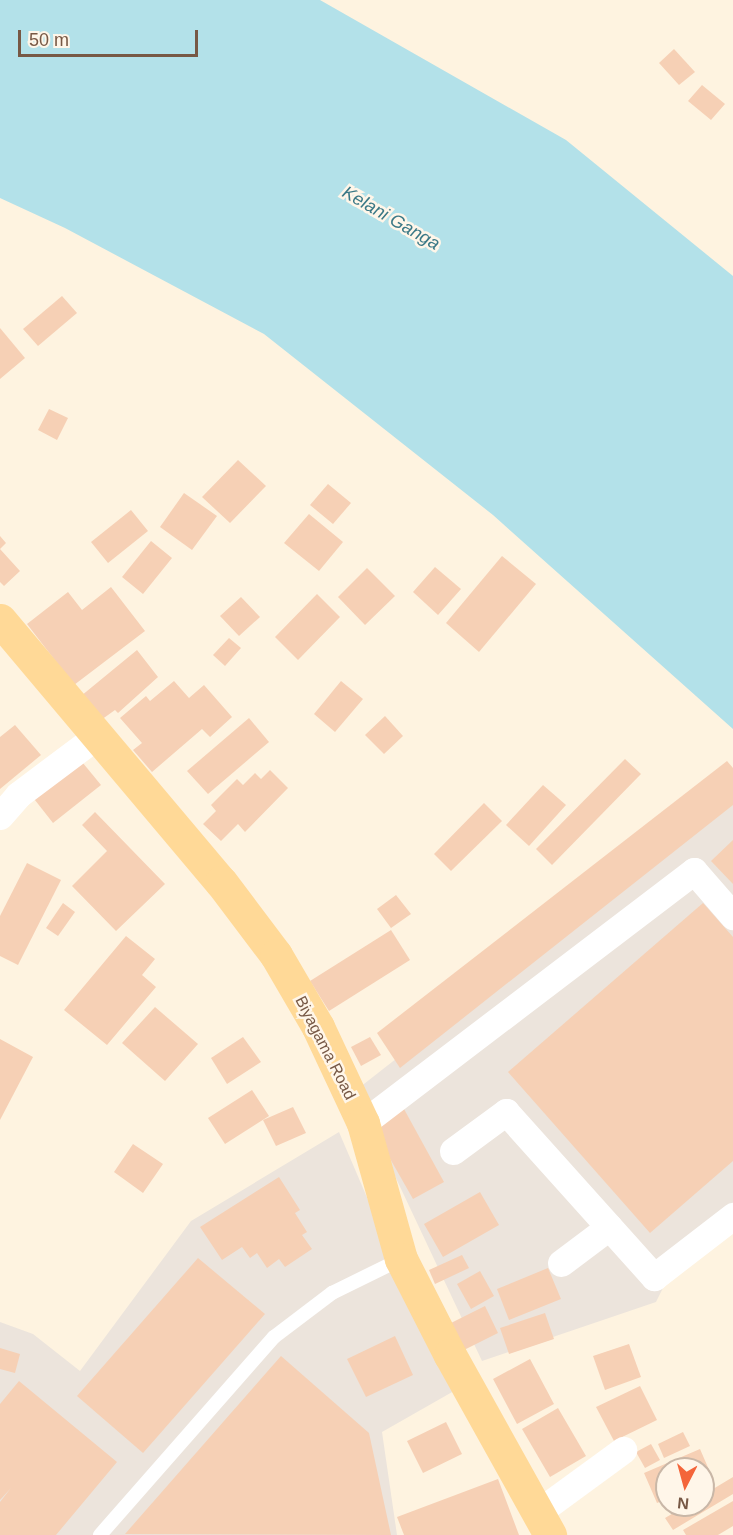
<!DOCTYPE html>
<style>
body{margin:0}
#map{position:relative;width:733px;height:1535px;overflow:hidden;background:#fef3e0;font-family:Arial,sans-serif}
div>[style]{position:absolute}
.industrial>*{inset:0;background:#ece4dc}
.water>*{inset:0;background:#b3e1e9}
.building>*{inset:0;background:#f6d0b5}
.service>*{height:14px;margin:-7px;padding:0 7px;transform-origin:7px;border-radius:7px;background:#fff}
.minor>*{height:27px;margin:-13.5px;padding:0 13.5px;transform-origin:13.5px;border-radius:13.5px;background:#fff}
.primary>*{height:33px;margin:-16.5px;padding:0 16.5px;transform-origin:16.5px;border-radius:16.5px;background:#ffd997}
span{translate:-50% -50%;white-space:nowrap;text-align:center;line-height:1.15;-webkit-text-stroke:5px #fff6e9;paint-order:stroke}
.street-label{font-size:16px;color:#775845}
.water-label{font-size:18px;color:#3a7886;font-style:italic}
.north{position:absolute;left:655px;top:1457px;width:60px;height:60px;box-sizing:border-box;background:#fff6e9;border:2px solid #c9b7a7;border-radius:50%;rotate:186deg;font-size:16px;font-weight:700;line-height:24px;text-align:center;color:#775845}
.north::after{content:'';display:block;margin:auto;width:21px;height:27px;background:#f4653a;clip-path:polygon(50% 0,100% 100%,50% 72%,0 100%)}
.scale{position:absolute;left:18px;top:30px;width:180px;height:27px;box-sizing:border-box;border:3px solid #775845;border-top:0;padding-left:8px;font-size:18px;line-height:21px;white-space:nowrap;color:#775845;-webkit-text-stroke:4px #fff6e9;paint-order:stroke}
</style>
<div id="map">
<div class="industrial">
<div style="clip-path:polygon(733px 795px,733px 1219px,681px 1252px,656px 1302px,482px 1361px,355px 1091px)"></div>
<div style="clip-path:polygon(339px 1132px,422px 1326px,461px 1387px,382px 1432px,397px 1535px,0 1535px,0 1322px,33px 1334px,80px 1371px,191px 1221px)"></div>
</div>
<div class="water">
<div style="clip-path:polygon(0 0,320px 0,566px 140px,733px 276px,733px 729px,493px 515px,264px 334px,65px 228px,0 198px)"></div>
</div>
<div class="building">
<div style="clip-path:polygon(674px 49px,695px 72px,679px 85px,659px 63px)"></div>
<div style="clip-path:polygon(702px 85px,725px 104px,711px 120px,688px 101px)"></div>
<div style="clip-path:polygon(62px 296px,77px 313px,38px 346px,23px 329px)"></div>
<div style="clip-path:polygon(0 328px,25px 358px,0 379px)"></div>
<div style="clip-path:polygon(49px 409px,68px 418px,57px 440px,38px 430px)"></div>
<div style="clip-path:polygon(238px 460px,266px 486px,230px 523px,202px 497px)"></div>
<div style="clip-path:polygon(328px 484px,351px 503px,333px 524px,310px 505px)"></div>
<div style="clip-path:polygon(184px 493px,217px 516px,192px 550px,160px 527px)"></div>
<div style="clip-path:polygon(131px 510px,148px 531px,108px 563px,91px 542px)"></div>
<div style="clip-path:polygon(309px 514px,343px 542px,319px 571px,284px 543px)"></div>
<div style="clip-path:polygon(0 536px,6px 543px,0 549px,20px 571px,4px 586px,0 582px)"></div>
<div style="clip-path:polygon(151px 541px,172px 558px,143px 594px,122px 577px)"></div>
<div style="clip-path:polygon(502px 556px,536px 584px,479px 652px,446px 623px)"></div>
<div style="clip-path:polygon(435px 567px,461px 589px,438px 615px,413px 592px)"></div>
<div style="clip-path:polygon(367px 568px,395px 596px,365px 625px,338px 597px)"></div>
<div style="clip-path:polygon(111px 587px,145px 631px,74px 685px,27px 624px,68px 592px,82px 610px)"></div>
<div style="clip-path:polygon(317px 594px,340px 617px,298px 660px,275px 637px)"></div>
<div style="clip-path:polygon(241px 597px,260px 617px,239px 636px,220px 616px)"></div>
<div style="clip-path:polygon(229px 638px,241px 648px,225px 666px,213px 655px)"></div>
<div style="clip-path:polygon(137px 650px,158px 677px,118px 713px,115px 710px,101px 720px,81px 696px)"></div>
<div style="clip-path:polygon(174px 681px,189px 698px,204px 685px,232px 717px,210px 737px,202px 729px,152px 772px,133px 750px,142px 743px,120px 718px,146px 696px,150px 701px)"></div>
<div style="clip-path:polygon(341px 681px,363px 699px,335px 732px,314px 714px)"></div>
<div style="clip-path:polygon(385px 716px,403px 736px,384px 754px,365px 735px)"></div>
<div style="clip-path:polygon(249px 718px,269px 742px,208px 794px,187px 771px)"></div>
<div style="clip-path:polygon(15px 725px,41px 755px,0 789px,0 737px)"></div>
<div style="clip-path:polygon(78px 757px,101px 785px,53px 823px,31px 795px)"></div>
<div style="clip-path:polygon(625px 759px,641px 774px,552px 865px,536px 849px)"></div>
<div style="clip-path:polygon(727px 761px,733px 768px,733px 805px,400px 1068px,377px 1033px)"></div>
<div style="clip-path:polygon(270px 770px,288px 788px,245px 832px,238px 824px,221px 841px,203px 824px,216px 811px,211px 805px,237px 779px,243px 785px,255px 773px,261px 779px)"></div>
<div style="clip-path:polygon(543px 785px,566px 805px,529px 846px,506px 825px)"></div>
<div style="clip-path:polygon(484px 803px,502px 821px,451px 871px,434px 854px)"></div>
<div style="clip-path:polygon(95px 812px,165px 884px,116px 931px,72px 886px,107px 851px,82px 825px)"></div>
<div style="clip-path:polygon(733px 840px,733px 884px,711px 861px)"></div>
<div style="clip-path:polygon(27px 863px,61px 880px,18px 965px,0 956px,0 916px)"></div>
<div style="clip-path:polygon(396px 895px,411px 914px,391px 928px,377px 909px)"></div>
<div style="clip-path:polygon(63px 903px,75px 912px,58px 936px,46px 928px)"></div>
<div style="clip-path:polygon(703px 903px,733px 937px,733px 1161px,650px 1233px,508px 1072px)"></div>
<div style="clip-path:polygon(391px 930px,410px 960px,329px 1011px,310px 981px)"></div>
<div style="clip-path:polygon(126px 936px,155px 959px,142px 975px,156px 987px,107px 1045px,64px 1010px)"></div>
<div style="clip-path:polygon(155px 1007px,198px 1044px,165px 1081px,122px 1043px)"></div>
<div style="clip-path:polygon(243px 1037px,261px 1062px,227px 1084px,211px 1058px)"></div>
<div style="clip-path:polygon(370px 1037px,381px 1055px,361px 1066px,351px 1047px)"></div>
<div style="clip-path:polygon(0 1039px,33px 1057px,0 1120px)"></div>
<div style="clip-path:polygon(252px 1090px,269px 1116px,225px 1144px,208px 1118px)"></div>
<div style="clip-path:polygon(293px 1107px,306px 1133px,276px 1146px,263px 1120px)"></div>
<div style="clip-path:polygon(404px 1109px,444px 1182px,413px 1199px,372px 1127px)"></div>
<div style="clip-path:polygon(133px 1144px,163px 1164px,143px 1193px,114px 1172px)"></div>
<div style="clip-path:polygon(279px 1177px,300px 1210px,295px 1213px,307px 1232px,302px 1235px,312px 1249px,285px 1267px,279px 1259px,267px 1268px,257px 1253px,250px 1258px,242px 1247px,222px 1260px,200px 1227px)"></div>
<div style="clip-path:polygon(480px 1192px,499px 1225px,443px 1257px,424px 1224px)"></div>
<div style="clip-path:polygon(462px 1255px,469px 1268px,435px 1284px,429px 1270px)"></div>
<div style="clip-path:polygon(198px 1258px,265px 1314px,143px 1453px,77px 1396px)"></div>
<div style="clip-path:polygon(548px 1268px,561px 1299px,509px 1320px,497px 1289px)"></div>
<div style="clip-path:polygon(480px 1271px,494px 1296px,471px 1309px,457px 1284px)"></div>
<div style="clip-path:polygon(485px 1306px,498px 1333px,464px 1350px,451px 1323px)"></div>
<div style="clip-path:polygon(545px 1313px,554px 1339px,509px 1354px,500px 1328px)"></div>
<div style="clip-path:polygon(395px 1336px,413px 1375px,366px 1397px,347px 1359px)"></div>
<div style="clip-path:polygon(629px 1344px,641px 1377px,605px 1390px,593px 1356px)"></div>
<div style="clip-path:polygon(0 1348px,20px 1354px,15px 1373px,0 1369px)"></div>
<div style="clip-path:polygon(281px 1356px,369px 1433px,391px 1535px,125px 1534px)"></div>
<div style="clip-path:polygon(530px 1359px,554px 1404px,517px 1424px,493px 1379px)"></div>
<div style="clip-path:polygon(19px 1381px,117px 1462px,56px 1535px,0 1535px,0 1502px,11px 1488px,0 1500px,0 1404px)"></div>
<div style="clip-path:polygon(640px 1386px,657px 1420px,614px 1441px,596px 1407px)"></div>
<div style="clip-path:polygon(558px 1408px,586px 1456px,550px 1477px,522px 1429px)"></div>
<div style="clip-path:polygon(446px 1422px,462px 1454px,423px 1473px,407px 1441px)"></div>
<div style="clip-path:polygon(683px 1432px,690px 1446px,664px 1458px,658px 1444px)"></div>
<div style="clip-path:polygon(651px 1444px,660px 1460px,645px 1468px,636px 1452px)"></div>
<div style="clip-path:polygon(700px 1449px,713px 1479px,703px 1483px,703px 1469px,667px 1469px,667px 1499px,657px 1503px,644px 1473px)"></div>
<div style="clip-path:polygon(733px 1477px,733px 1494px,673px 1530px,665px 1518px,687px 1505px,703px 1505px,703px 1495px)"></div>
<div style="clip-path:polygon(498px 1479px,519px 1535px,404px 1535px,397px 1517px)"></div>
<div style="clip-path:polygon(733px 1501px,733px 1526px,718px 1535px,686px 1535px,683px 1530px)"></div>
</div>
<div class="service">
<div style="left:100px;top:1535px;width:264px;rotate:-48.7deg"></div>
<div style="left:274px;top:1337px;width:73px;rotate:-37.2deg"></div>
<div style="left:332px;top:1293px;width:77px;rotate:-26.2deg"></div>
</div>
<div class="minor">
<div style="left:0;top:816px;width:28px;rotate:-49deg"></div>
<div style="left:18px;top:795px;width:100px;rotate:-36.9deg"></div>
<div style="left:363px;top:1123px;width:416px;rotate:-37.3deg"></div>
<div style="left:694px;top:871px;width:60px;rotate:49.1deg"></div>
<div style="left:453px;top:1151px;width:66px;rotate:-36.3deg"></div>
<div style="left:506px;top:1112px;width:222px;rotate:48.1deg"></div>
<div style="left:654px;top:1277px;width:100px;rotate:-37.7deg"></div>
<div style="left:561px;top:1263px;width:60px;rotate:-36.9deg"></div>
<div style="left:537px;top:1513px;width:107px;rotate:-36.2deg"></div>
</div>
<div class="primary">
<div style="left:0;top:620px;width:343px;rotate:49.9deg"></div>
<div style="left:221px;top:882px;width:91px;rotate:53deg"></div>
<div style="left:276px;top:955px;width:83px;rotate:59.7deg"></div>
<div style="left:318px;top:1027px;width:106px;rotate:64.9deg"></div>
<div style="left:363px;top:1123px;width:141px;rotate:74.4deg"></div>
<div style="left:401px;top:1259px;width:108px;rotate:63deg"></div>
<div style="left:450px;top:1355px;width:206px;rotate:60.9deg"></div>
</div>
<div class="street-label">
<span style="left:325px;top:1048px;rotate:63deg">Biyagama Road</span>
</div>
<div class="water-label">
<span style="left:391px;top:218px;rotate:30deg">Kelani Ganga</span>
</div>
<div class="north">N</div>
<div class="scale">50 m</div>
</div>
